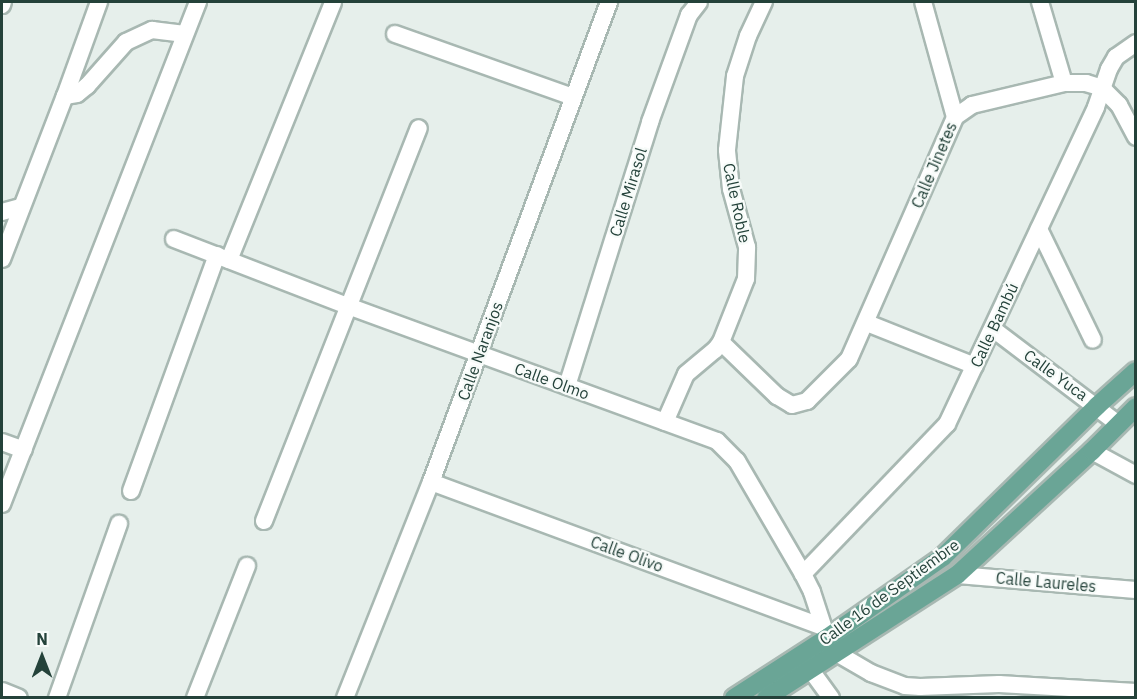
<!DOCTYPE html>
<meta charset="utf-8">
<style>
body{margin:0}
#map{position:relative;width:1137px;height:699px;overflow:hidden;background:#e6efeb;font-family:"IBM Plex Sans",sans-serif}
div>[style]{position:absolute}
.roads{filter:drop-shadow(2px 0 #a8b8b2) drop-shadow(-2px 0 #a8b8b2) drop-shadow(0 2px #a8b8b2) drop-shadow(0 -2px #a8b8b2)}
.minor>*{height:16px;margin:-8px;padding:0 8px;transform-origin:8px;border-radius:8px;background:#fff}
.major>*{height:18px;margin:-9px;padding:0 9px;transform-origin:9px;border-radius:9px;background:#6aa596}
span{translate:-50% -50%;white-space:nowrap;text-align:center;line-height:1.15;-webkit-text-stroke:4.5px #f7fbf9;paint-order:stroke}
.street-label{font-size:16px;color:#24423a}
.frame{position:absolute;inset:0;border:3px solid #24423a;pointer-events:none}
.north{position:absolute;left:12px;top:627px;width:60px;height:60px;-webkit-text-stroke:4px #f7fbf9;paint-order:stroke;rotate:0deg;font-size:16px;font-weight:700;line-height:24px;text-align:center;color:#24423a}
.north::after{content:'';display:block;margin:auto;width:21px;height:27px;background:#24423a;clip-path:polygon(50% 0,100% 100%,50% 72%,0 100%)}
</style>
<div id="map">
<div class="roads">
<div class="minor">
<div style="left:1040px;top:2px;width:84px;rotate:73.5deg"></div>
<div style="left:2px;top:5px;width:3px;rotate:-72deg"></div>
<div style="left:395px;top:34px;width:189px;rotate:19.5deg"></div>
<div style="left:65px;top:96px;width:12px;rotate:-9deg"></div>
<div style="left:77px;top:94px;width:13px;rotate:-39deg"></div>
<div style="left:87px;top:86px;width:59px;rotate:-48.4deg"></div>
<div style="left:126px;top:42px;width:29px;rotate:-25deg"></div>
<div style="left:152px;top:30px;width:33px;rotate:7deg"></div>
<div style="left:955px;top:117px;width:21px;rotate:-35deg"></div>
<div style="left:972px;top:105px;width:95px;rotate:-13.4deg"></div>
<div style="left:1064px;top:83px;width:22px"></div>
<div style="left:1086px;top:83px;width:17px;rotate:17deg"></div>
<div style="left:1102px;top:88px;width:24px;rotate:45deg"></div>
<div style="left:1119px;top:105px;width:36px;rotate:62deg"></div>
<div style="left:2px;top:212px;width:20px;rotate:-15deg"></div>
<div style="left:1039px;top:229px;width:123px;rotate:64.1deg"></div>
<div style="left:174px;top:239px;width:186px;rotate:21.1deg"></div>
<div style="left:348px;top:306px;width:393px;rotate:20.1deg"></div>
<div style="left:717px;top:441px;width:28px;rotate:45deg"></div>
<div style="left:737px;top:461px;width:131px;rotate:59.7deg"></div>
<div style="left:803px;top:574px;width:20px;rotate:63deg"></div>
<div style="left:812px;top:592px;width:48px;rotate:71.9deg"></div>
<div style="left:827px;top:638px;width:16px;rotate:60deg"></div>
<div style="left:835px;top:652px;width:42px;rotate:30.3deg"></div>
<div style="left:871px;top:673px;width:36px;rotate:21deg"></div>
<div style="left:905px;top:686px;width:15px;rotate:4deg"></div>
<div style="left:920px;top:687px;width:79px;rotate:-2.2deg"></div>
<div style="left:999px;top:684px;width:137px;rotate:3.3deg"></div>
<div style="left:2px;top:259px;width:175px;rotate:-68.9deg"></div>
<div style="left:65px;top:96px;width:100px;rotate:-70.1deg"></div>
<div style="left:229px;top:260px;width:278px;rotate:-68deg"></div>
<div style="left:867px;top:323px;width:116px;rotate:21.7deg"></div>
<div style="left:993px;top:329px;width:157px;rotate:37.2deg"></div>
<div style="left:721px;top:342px;width:78px;rotate:44deg"></div>
<div style="left:777px;top:396px;width:17px;rotate:31deg"></div>
<div style="left:792px;top:405px;width:16px;rotate:-15deg"></div>
<div style="left:807px;top:401px;width:59px;rotate:-45deg"></div>
<div style="left:849px;top:359px;width:264px;rotate:-66.3deg"></div>
<div style="left:955px;top:117px;width:119px;rotate:-105.5deg"></div>
<div style="left:567px;top:386px;width:277px;rotate:-72.5deg"></div>
<div style="left:650px;top:122px;width:114px;rotate:-70deg"></div>
<div style="left:689px;top:15px;width:16px;rotate:-52deg"></div>
<div style="left:665px;top:422px;width:52px;rotate:-66.4deg"></div>
<div style="left:686px;top:374px;width:38px;rotate:-40deg"></div>
<div style="left:715px;top:350px;width:10px;rotate:-53deg"></div>
<div style="left:721px;top:342px;width:68px;rotate:-68.4deg"></div>
<div style="left:746px;top:279px;width:32px;rotate:-88deg"></div>
<div style="left:747px;top:247px;width:60px;rotate:-105.4deg"></div>
<div style="left:731px;top:189px;width:39px;rotate:-96deg"></div>
<div style="left:727px;top:150px;width:74px;rotate:-83.8deg"></div>
<div style="left:735px;top:76px;width:42px;rotate:-72deg"></div>
<div style="left:748px;top:36px;width:38px;rotate:-65deg"></div>
<div style="left:2px;top:442px;width:23px;rotate:20deg"></div>
<div style="left:1092px;top:451px;width:50px;rotate:28.6deg"></div>
<div style="left:431px;top:482px;width:418px;rotate:20.3deg"></div>
<div style="left:131px;top:491px;width:251px;rotate:-70deg"></div>
<div style="left:2px;top:504px;width:539px;rotate:-68.67deg"></div>
<div style="left:264px;top:521px;width:422px;rotate:-68.5deg"></div>
<div style="left:803px;top:574px;width:208px;rotate:-46.2deg"></div>
<div style="left:947px;top:424px;width:350px;rotate:-64.8deg"></div>
<div style="left:1096px;top:107px;width:40px;rotate:-71.1deg"></div>
<div style="left:1109px;top:69px;width:14px;rotate:-60deg"></div>
<div style="left:1116px;top:57px;width:24px;rotate:-35deg"></div>
<div style="left:957px;top:575px;width:180px;rotate:4.8deg"></div>
<div style="left:810px;top:669px;width:36px;rotate:54deg"></div>
<div style="left:2px;top:691px;width:18px;rotate:22deg"></div>
<div style="left:57px;top:698px;width:185px;rotate:-70.4deg"></div>
<div style="left:195px;top:698px;width:142px;rotate:-68.5deg"></div>
<div style="left:345px;top:698px;width:232px;rotate:-68.3deg"></div>
<div style="left:431px;top:482px;width:512px;rotate:-69.65deg"></div>
</div>
<div class="major">
<div style="left:734px;top:698px;width:111px;rotate:-32.8deg"></div>
<div style="left:827px;top:638px;width:141px;rotate:-34.9deg"></div>
<div style="left:943px;top:557px;width:216px;rotate:-44.4deg"></div>
<div style="left:1097px;top:406px;width:52px;rotate:-41.9deg"></div>
<div style="left:766px;top:698px;width:227px;rotate:-32.8deg"></div>
<div style="left:957px;top:575px;width:183px;rotate:-42.6deg"></div>
<div style="left:1092px;top:451px;width:62px;rotate:-45deg"></div>
</div>
</div>
<div class="street-label">
<span style="left:934px;top:165px;rotate:-67deg">Calle Jinetes</span>
<span style="left:628px;top:192px;rotate:-73deg">Calle Mirasol</span>
<span style="left:737px;top:203px;rotate:78deg">Calle Roble</span>
<span style="left:994px;top:325px;rotate:-65deg">Calle Bambú</span>
<span style="left:480px;top:351px;rotate:-70deg">Calle Naranjos</span>
<span style="left:1056px;top:375px;rotate:36deg">Calle Yuca</span>
<span style="left:552px;top:381px;rotate:20deg">Calle Olmo</span>
<span style="left:627px;top:554px;rotate:20deg">Calle Olivo</span>
<span style="left:1046px;top:582px;rotate:5deg">Calle Laureles</span>
<span style="left:889px;top:592px;rotate:-36deg">Calle 16 de Septiembre</span>
</div>
<div class="frame"></div>
<div class="north">N</div>
</div>
